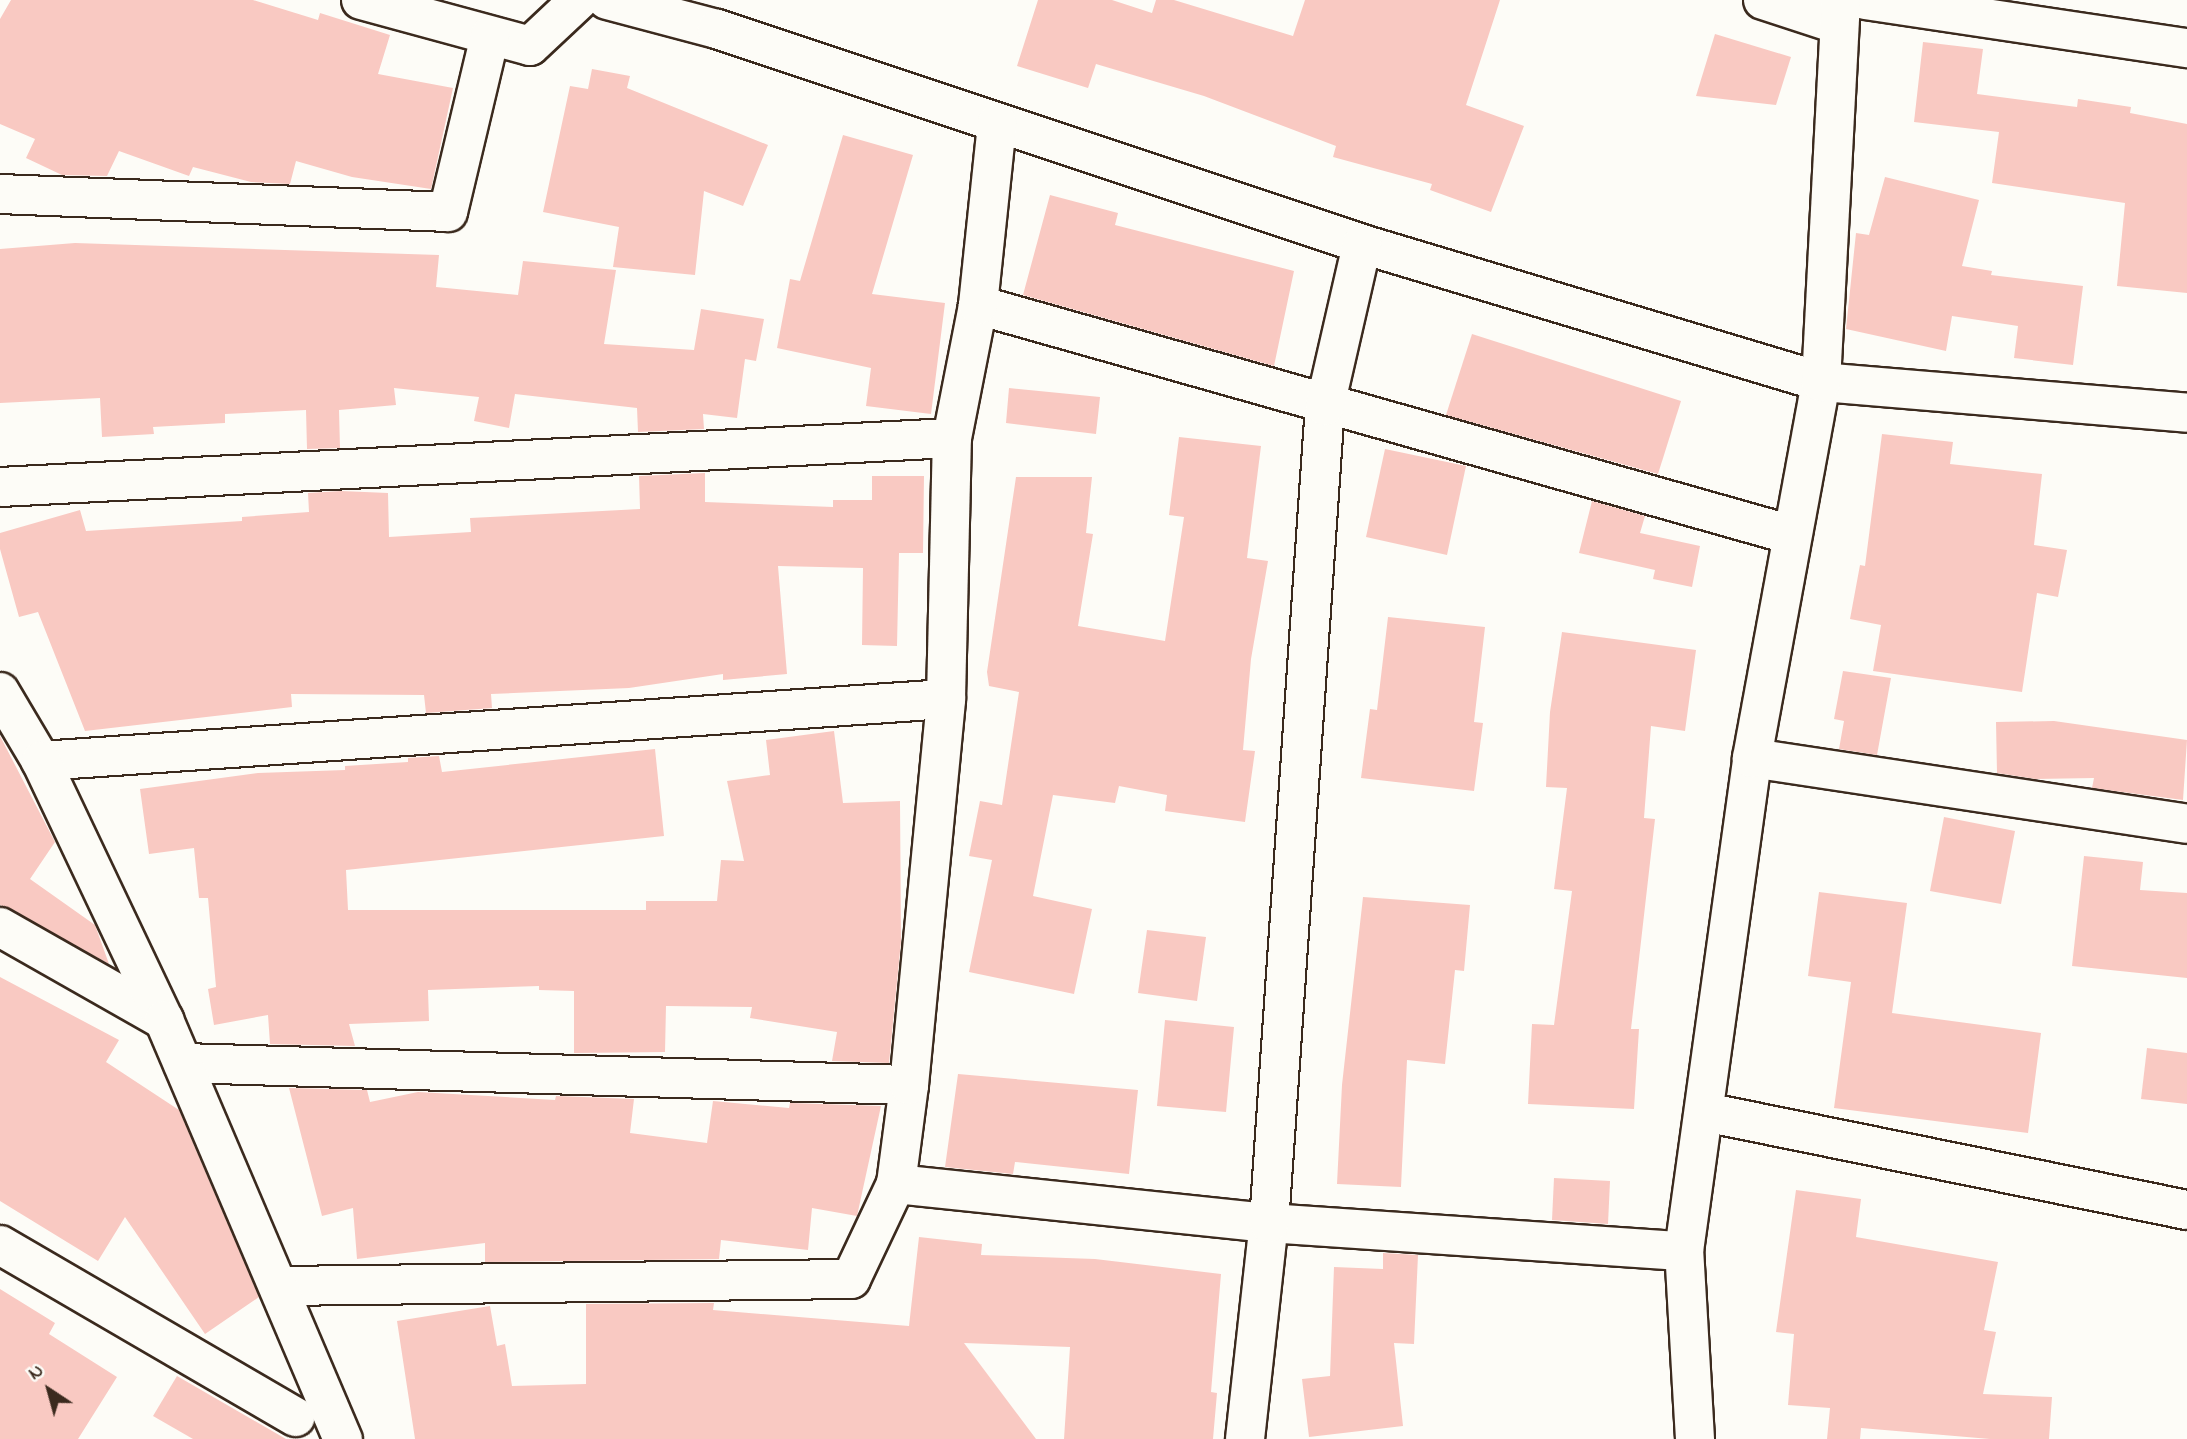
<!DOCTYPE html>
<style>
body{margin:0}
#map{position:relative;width:2187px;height:1439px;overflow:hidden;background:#fdfcf7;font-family:"Indie Flower",sans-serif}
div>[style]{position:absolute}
.building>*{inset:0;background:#f9c9c2}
.roads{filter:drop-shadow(2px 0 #3b2a1e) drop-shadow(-2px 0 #3b2a1e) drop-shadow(0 2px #3b2a1e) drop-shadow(0 -2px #3b2a1e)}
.minor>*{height:38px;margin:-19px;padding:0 19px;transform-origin:19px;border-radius:19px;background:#fdfcf7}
.tertiary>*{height:38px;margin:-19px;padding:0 19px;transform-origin:19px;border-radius:19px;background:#fdfcf7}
span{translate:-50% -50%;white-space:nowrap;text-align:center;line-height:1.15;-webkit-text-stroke:5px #fdfcf7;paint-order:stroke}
.north{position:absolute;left:14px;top:1355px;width:70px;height:70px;-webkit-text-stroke:5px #fdfcf7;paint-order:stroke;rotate:324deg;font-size:19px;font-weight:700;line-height:28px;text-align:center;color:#3b2a1e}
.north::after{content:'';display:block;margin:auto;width:24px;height:32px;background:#3b2a1e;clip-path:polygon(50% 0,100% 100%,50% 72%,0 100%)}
</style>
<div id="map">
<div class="building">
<div style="clip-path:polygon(11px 0,253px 0,318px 20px,320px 13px,390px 35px,378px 74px,453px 88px,431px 189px,352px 177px,296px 161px,290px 184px,251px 182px,193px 167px,189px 176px,119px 151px,107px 176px,62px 175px,26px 158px,35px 139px,0 124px,0 19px)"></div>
<div style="clip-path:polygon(1038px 0,1112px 0,1152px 13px,1156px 0,1174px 0,1293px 36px,1305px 0,1500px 0,1466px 105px,1524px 126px,1491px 212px,1430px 190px,1432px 184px,1333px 157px,1336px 146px,1204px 96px,1096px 64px,1088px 88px,1017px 66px)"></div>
<div style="clip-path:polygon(1715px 34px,1791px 57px,1776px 105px,1696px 96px)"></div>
<div style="clip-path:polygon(1923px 42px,1983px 49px,1977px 94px,2077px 107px,2078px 99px,2131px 107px,2130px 113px,2187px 124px,2187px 293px,2117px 286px,2125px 203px,1992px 183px,1999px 132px,1914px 122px)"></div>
<div style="clip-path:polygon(592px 69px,630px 76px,627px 88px,768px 145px,743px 206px,704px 191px,695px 275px,613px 267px,619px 227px,543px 212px,570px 86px,588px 89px)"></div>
<div style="clip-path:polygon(843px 135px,913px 155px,872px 294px,945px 303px,931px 414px,866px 406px,871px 368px,777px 348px,790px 279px,800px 281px)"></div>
<div style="clip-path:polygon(1885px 177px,1979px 200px,1962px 266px,1992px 271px,1991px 275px,2083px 286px,2073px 365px,2014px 358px,2018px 326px,1952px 316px,1946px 351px,1846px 329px,1856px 233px,1869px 235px)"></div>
<div style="clip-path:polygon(1050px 195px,1118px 213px,1115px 225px,1294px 271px,1274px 366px,1023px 295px)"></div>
<div style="clip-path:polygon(75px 243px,439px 255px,436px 287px,518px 295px,523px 261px,616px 270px,604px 344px,694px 350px,701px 309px,764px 319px,756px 361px,745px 359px,737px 418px,703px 414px,704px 429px,638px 432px,637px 408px,515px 394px,509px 428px,474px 421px,479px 397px,394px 388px,396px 405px,339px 410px,340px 448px,307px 449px,306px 410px,225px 414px,225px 423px,153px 427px,154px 434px,102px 437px,100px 398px,0 403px,0 249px)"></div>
<div style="clip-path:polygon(1472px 334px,1681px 401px,1658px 474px,1446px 415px)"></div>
<div style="clip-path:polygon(1009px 388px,1100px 397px,1096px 434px,1006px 423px)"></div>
<div style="clip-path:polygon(1882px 434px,1953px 442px,1950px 464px,2042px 474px,2034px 545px,2067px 550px,2058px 597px,2037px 593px,2022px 692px,1873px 671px,1881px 625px,1850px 619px,1860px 565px,1865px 566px)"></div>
<div style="clip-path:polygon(1179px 437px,1261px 446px,1247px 558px,1268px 561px,1251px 659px,1243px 750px,1255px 751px,1245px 822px,1165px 811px,1167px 795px,1119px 786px,1115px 803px,1053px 795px,1033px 896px,1092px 909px,1074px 994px,969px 972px,992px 860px,969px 856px,980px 801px,1002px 805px,1019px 692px,989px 686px,987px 672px,1016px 477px,1092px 477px,1086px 533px,1093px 534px,1078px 626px,1165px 641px,1184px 517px,1169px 515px)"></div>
<div style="clip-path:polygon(1385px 449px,1466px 466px,1447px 555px,1366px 537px)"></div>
<div style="clip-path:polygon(705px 473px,705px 502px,833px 507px,833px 500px,872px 500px,872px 476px,924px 476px,923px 553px,899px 553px,897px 646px,862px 645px,863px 568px,778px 566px,787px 674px,723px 680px,723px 674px,629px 688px,491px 694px,492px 708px,426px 713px,424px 695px,291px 694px,292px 707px,85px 731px,38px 612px,19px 617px,0 549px,0 533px,80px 510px,86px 531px,242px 521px,242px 517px,309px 512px,308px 493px,341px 491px,388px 493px,389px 537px,471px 532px,470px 518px,640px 509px,639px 476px)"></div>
<div style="clip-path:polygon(1592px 501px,1645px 516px,1640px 533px,1700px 546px,1692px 587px,1653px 579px,1655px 570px,1579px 553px)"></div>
<div style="clip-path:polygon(1388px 617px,1485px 627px,1474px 722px,1483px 723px,1474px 791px,1361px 778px,1370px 709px,1377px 710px)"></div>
<div style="clip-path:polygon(1562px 632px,1696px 650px,1685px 731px,1651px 726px,1644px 818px,1655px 819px,1631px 1029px,1639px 1029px,1634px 1109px,1528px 1104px,1532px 1024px,1554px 1025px,1572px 891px,1554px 889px,1567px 788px,1546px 787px,1550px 712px)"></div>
<div style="clip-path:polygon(1843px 671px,1891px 678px,1877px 755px,1839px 749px,1844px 721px,1834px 719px)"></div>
<div style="clip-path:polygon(2054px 721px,2187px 740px,2183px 800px,2092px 788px,2094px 778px,2035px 779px,1997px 773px,1996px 722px)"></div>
<div style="clip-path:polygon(834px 731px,843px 803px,900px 801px,901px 941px,889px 1063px,832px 1061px,837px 1032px,750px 1018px,752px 1007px,666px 1006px,665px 1052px,574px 1053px,574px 991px,539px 990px,539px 986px,428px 990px,429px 1021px,349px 1024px,355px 1046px,270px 1044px,268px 1015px,214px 1025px,208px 989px,216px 987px,208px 898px,199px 898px,194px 848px,149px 854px,140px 789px,258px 773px,345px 770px,345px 766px,408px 762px,408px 758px,439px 756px,442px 772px,655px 749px,664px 836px,346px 870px,348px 910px,646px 910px,646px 901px,717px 901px,721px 860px,744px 861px,727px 781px,770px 775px,766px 740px)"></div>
<div style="clip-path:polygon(0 736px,55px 842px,30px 879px,95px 925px,109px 964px,0 905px)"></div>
<div style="clip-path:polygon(1944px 817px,2015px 831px,2001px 904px,1930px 891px)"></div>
<div style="clip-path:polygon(2084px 856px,2143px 862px,2140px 890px,2187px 893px,2187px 978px,2072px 966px)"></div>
<div style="clip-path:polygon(1819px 892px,1907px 903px,1892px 1013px,2041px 1033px,2028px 1133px,1834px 1108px,1851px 982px,1808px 976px)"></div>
<div style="clip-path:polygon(1363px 897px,1470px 905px,1464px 971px,1455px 970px,1445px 1064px,1407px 1060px,1401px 1187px,1337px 1184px,1342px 1085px)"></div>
<div style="clip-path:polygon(1147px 930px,1206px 937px,1197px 1001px,1138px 993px)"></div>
<div style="clip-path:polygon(0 977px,119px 1040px,106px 1062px,179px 1110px,259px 1297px,205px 1334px,125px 1217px,98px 1261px,0 1201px)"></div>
<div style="clip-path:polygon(1165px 1020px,1234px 1027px,1226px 1112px,1157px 1106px)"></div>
<div style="clip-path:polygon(2147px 1048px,2187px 1053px,2187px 1104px,2141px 1099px)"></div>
<div style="clip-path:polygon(958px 1074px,1138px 1090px,1129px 1174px,1015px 1162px,1013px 1174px,945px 1167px)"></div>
<div style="clip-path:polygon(289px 1088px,367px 1090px,370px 1102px,418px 1092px,555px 1100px,556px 1096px,634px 1099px,630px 1133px,707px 1143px,713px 1101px,789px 1108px,790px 1103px,881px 1106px,857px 1216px,812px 1208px,808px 1250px,721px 1240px,719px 1259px,485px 1262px,485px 1243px,357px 1259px,353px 1208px,322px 1216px)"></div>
<div style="clip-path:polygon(1554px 1178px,1610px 1181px,1608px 1224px,1552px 1220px)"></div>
<div style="clip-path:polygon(1796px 1190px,1861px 1199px,1856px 1237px,1998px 1262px,1984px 1330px,1996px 1332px,1983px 1394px,2052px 1397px,2049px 1439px,1990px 1439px,1861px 1428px,1860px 1439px,1827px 1439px,1830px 1408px,1788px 1405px,1794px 1334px,1776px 1332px)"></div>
<div style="clip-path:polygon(919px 1237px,982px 1244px,981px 1255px,1095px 1259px,1221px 1274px,1211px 1392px,1217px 1393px,1213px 1439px,1064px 1439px,1070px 1347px,964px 1343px,1036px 1439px,415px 1439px,397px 1321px,490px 1306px,497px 1346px,505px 1344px,512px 1386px,586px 1384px,586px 1304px,714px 1303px,713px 1310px,909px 1326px)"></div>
<div style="clip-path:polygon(1383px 1253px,1418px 1255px,1414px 1344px,1394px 1343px,1403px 1426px,1309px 1437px,1302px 1379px,1330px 1376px,1334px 1267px,1383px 1269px)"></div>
<div style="clip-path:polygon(0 1289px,55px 1323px,49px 1334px,117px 1377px,78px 1439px,0 1439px)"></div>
<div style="clip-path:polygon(177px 1376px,286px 1439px,193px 1439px,153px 1416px)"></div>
</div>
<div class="roads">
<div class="minor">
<div style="left:361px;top:0;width:175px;rotate:15.2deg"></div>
<div style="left:530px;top:46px;width:67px;rotate:-43.2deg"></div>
<div style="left:607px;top:0;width:114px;rotate:14.8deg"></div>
<div style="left:717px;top:29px;width:680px;rotate:18.43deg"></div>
<div style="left:1362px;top:244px;width:479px;rotate:16.7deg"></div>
<div style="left:1821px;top:382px;width:367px;rotate:4.8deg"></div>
<div style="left:1763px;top:0;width:78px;rotate:18deg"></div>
<div style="left:1865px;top:0;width:326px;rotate:8.5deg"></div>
<div style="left:0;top:194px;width:448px;rotate:2.3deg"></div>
<div style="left:448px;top:212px;width:181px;rotate:-76.6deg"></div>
<div style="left:978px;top:305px;width:846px;rotate:15.78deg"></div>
<div style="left:0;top:487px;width:953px;rotate:-2.95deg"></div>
<div style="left:1752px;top:758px;width:440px;rotate:8.6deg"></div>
<div style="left:41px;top:761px;width:907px;rotate:-3.92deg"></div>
<div style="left:0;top:927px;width:189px;rotate:29.6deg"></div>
<div style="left:183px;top:1063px;width:726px;rotate:1.74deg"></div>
<div style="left:1705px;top:1112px;width:492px;rotate:11.5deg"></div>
<div style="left:896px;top:1184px;width:375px;rotate:6deg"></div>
<div style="left:1269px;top:1223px;width:416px;rotate:3.9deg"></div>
<div style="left:0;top:1245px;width:342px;rotate:30.2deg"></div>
<div style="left:279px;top:1286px;width:572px;rotate:-0.7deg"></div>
<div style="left:851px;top:1279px;width:105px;rotate:-64.7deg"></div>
<div style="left:896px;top:1184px;width:100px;rotate:-82.5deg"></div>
<div style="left:909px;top:1085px;width:388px;rotate:-84.5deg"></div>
<div style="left:946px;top:699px;width:261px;rotate:-88.7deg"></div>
<div style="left:952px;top:438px;width:136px;rotate:-78.9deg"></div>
<div style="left:978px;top:305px;width:183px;rotate:-84deg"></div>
<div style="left:1245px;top:1439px;width:217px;rotate:-83.7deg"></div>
<div style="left:1269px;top:1223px;width:819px;rotate:-86.08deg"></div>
<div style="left:1325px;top:406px;width:166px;rotate:-77.1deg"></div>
</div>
<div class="tertiary">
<div style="left:0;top:692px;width:80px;rotate:59.3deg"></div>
<div style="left:41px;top:761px;width:287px;rotate:64.6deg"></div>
<div style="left:164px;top:1020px;width:456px;rotate:66.9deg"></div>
<div style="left:1695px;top:1439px;width:188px;rotate:-93.3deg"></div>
<div style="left:1684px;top:1251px;width:498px;rotate:-82.1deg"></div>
<div style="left:1752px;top:758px;width:382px;rotate:-79.6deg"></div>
<div style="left:1821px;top:382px;width:383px;rotate:-87deg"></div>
</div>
</div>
<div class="north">N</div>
</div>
